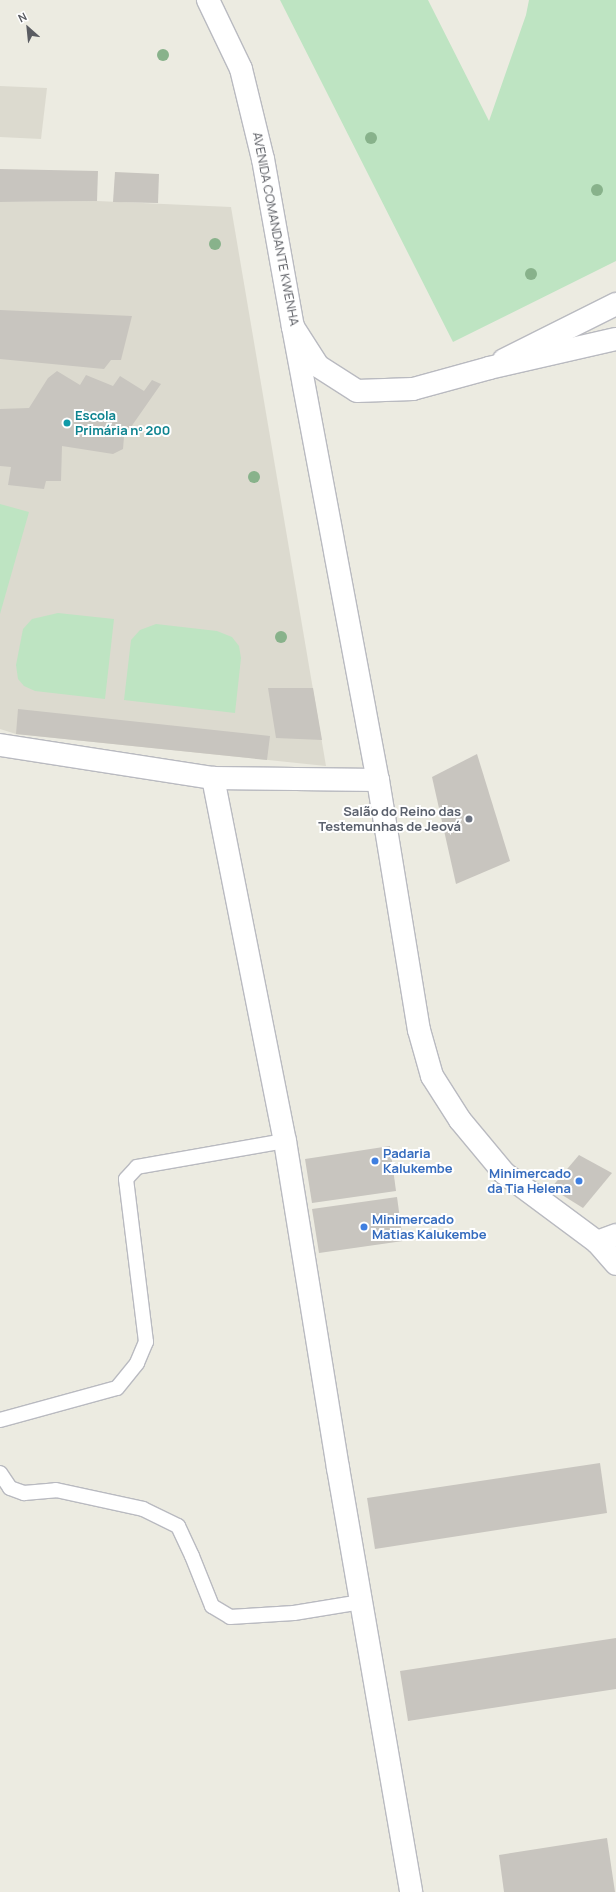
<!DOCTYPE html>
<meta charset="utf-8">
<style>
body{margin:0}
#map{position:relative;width:616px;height:1892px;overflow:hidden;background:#ecebe1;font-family:Manrope,sans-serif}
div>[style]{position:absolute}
.education>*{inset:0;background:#dcdacf}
.green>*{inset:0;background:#bee4c2}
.building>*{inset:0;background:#c8c5bf}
.roads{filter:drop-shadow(1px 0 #b9bac0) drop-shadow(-1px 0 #b9bac0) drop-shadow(0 1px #b9bac0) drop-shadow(0 -1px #b9bac0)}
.lane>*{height:14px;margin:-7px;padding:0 7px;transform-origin:7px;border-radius:7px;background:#fff}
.street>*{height:22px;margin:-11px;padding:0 11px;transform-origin:11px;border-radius:11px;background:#fff}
.secondary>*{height:22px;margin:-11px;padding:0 11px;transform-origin:11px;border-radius:11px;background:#fff}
.trees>*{width:12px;height:12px;margin:-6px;border-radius:50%;background:#88b28b}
.dots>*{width:11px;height:11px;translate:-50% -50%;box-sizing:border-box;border:2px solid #fff;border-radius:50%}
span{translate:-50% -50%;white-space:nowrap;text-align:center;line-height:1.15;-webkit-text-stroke:4px #fff;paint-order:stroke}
.street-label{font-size:13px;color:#5a5c62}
.culture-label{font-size:13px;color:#0d838f;font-weight:700}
.left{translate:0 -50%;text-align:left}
.worship-label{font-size:13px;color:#5b616d;font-weight:700}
.right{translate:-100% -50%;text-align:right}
.shop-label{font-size:13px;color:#366cbe;font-weight:700}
.north{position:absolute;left:8px;top:8px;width:40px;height:40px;-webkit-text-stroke:3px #fff;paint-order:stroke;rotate:333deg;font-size:11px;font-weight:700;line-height:16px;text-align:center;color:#5a5c62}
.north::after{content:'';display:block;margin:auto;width:14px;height:18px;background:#5a5c62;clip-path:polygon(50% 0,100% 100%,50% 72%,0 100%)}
</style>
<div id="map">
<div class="education">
<div style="clip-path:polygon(0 86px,47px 88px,41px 139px,0 137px)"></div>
<div style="clip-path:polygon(97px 201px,231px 207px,326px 766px,16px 734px,0 729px,0 202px)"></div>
</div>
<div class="green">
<div style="clip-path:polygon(280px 0,428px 0,489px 121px,526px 15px,529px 0,616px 0,616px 261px,453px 342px)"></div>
<div style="clip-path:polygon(0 504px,29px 512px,0 614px)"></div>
<div style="clip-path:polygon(58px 613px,114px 619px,105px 699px,35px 691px,24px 686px,18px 679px,16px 665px,23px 629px,32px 619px)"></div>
<div style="clip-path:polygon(156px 624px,217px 631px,232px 637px,239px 646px,241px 658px,235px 713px,124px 700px,131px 640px,140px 630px)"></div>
</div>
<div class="building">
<div style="clip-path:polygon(0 169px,98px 171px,97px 201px,0 202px)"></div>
<div style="clip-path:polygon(115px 172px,159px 174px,158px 203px,113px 202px)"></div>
<div style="clip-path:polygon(0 310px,132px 316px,121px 360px,111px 360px,104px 369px,0 359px)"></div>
<div style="clip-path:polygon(57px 371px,80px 385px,86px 375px,113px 386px,120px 376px,144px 391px,152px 380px,161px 384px,124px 437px,123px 449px,113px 454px,62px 446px,61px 481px,46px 481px,44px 489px,8px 485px,11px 467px,0 466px,0 409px,29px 408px,48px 378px)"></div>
<div style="clip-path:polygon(268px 688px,313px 688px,322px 740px,276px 738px)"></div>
<div style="clip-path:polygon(18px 709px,270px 736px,267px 760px,16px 734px)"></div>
<div style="clip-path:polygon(477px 754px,510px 861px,456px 884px,432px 777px)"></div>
<div style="clip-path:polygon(390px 1146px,396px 1191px,312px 1203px,305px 1159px)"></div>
<div style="clip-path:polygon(579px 1155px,612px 1173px,583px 1208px,551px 1188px)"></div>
<div style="clip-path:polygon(397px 1197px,403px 1241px,319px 1253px,312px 1209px)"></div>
<div style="clip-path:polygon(600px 1463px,607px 1513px,375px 1549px,367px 1498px)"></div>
<div style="clip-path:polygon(616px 1638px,616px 1689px,408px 1721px,400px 1671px)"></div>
<div style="clip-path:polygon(607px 1838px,615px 1892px,504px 1892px,499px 1855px)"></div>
</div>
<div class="roads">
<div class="lane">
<div style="left:0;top:1420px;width:121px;rotate:-15.3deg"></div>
<div style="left:117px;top:1388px;width:32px;rotate:-51deg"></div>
<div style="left:137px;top:1363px;width:23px;rotate:-67deg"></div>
<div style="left:146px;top:1342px;width:164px;rotate:-97deg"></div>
<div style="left:126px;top:1179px;width:16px;rotate:-47deg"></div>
<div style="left:137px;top:1167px;width:150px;rotate:-10deg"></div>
<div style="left:0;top:1473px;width:18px;rotate:56deg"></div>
<div style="left:10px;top:1488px;width:15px;rotate:20deg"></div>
<div style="left:24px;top:1493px;width:32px;rotate:-5deg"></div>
<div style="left:56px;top:1490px;width:89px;rotate:12.3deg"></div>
<div style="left:143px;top:1509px;width:39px;rotate:26deg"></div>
<div style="left:178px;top:1526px;width:33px;rotate:65deg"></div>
<div style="left:192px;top:1556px;width:54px;rotate:68.2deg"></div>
<div style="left:212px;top:1606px;width:21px;rotate:31deg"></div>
<div style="left:230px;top:1617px;width:64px;rotate:-3.6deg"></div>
<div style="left:294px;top:1613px;width:68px;rotate:-9.3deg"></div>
</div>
<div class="street">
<div style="left:504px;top:360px;width:125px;rotate:-26.6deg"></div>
<div style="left:0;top:745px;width:216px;rotate:8.8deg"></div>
<div style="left:213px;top:778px;width:165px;rotate:0.7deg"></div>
<div style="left:213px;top:778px;width:370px;rotate:78.8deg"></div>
<div style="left:285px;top:1141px;width:331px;rotate:80.8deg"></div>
<div style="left:338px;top:1468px;width:430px;rotate:80.2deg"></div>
<div style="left:597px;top:1242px;width:20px;rotate:-20deg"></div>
</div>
<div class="secondary">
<div style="left:208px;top:0;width:76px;rotate:64.4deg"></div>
<div style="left:241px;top:69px;width:93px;rotate:76.3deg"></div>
<div style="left:263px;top:159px;width:171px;rotate:79.9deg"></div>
<div style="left:293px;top:327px;width:46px;rotate:57.3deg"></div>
<div style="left:318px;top:366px;width:46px;rotate:32.7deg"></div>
<div style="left:357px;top:391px;width:56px;rotate:-2deg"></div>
<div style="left:413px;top:389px;width:79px;rotate:-15.4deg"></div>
<div style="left:489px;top:368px;width:130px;rotate:-12.9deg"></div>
<div style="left:293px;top:327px;width:461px;rotate:79.4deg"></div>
<div style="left:378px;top:780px;width:253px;rotate:80.7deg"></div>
<div style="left:419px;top:1030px;width:48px;rotate:74.2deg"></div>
<div style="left:432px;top:1076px;width:52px;rotate:57.5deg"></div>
<div style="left:460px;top:1120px;width:69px;rotate:50.3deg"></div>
<div style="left:504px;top:1173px;width:116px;rotate:36.6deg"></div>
<div style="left:597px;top:1242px;width:29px;rotate:49deg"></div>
</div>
</div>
<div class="trees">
<div style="left:163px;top:55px"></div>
<div style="left:371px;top:138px"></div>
<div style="left:597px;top:190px"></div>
<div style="left:215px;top:244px"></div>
<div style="left:531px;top:274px"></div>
<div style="left:254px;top:477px"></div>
<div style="left:281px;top:637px"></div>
</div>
<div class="dots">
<div style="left:67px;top:423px;background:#0f9aa8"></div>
<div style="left:469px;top:819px;background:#6b7280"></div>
<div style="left:375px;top:1161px;background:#3f7fe0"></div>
<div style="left:579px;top:1181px;background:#3f7fe0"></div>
<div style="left:364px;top:1227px;background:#3f7fe0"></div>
</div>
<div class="street-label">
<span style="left:276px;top:229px;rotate:79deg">AVENIDA COMANDANTE KWENHA</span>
</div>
<div class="culture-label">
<span class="left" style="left:75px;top:423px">Escola<br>Primária nº 200</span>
</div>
<div class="worship-label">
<span class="right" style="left:461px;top:819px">Salão do Reino das<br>Testemunhas de Jeová</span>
</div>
<div class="shop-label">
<span class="left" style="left:383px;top:1161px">Padaria<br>Kalukembe</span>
<span class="right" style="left:571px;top:1181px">Minimercado<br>da Tia Helena</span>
<span class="left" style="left:372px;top:1227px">Minimercado<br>Matias Kalukembe</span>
</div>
<div class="north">N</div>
</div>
